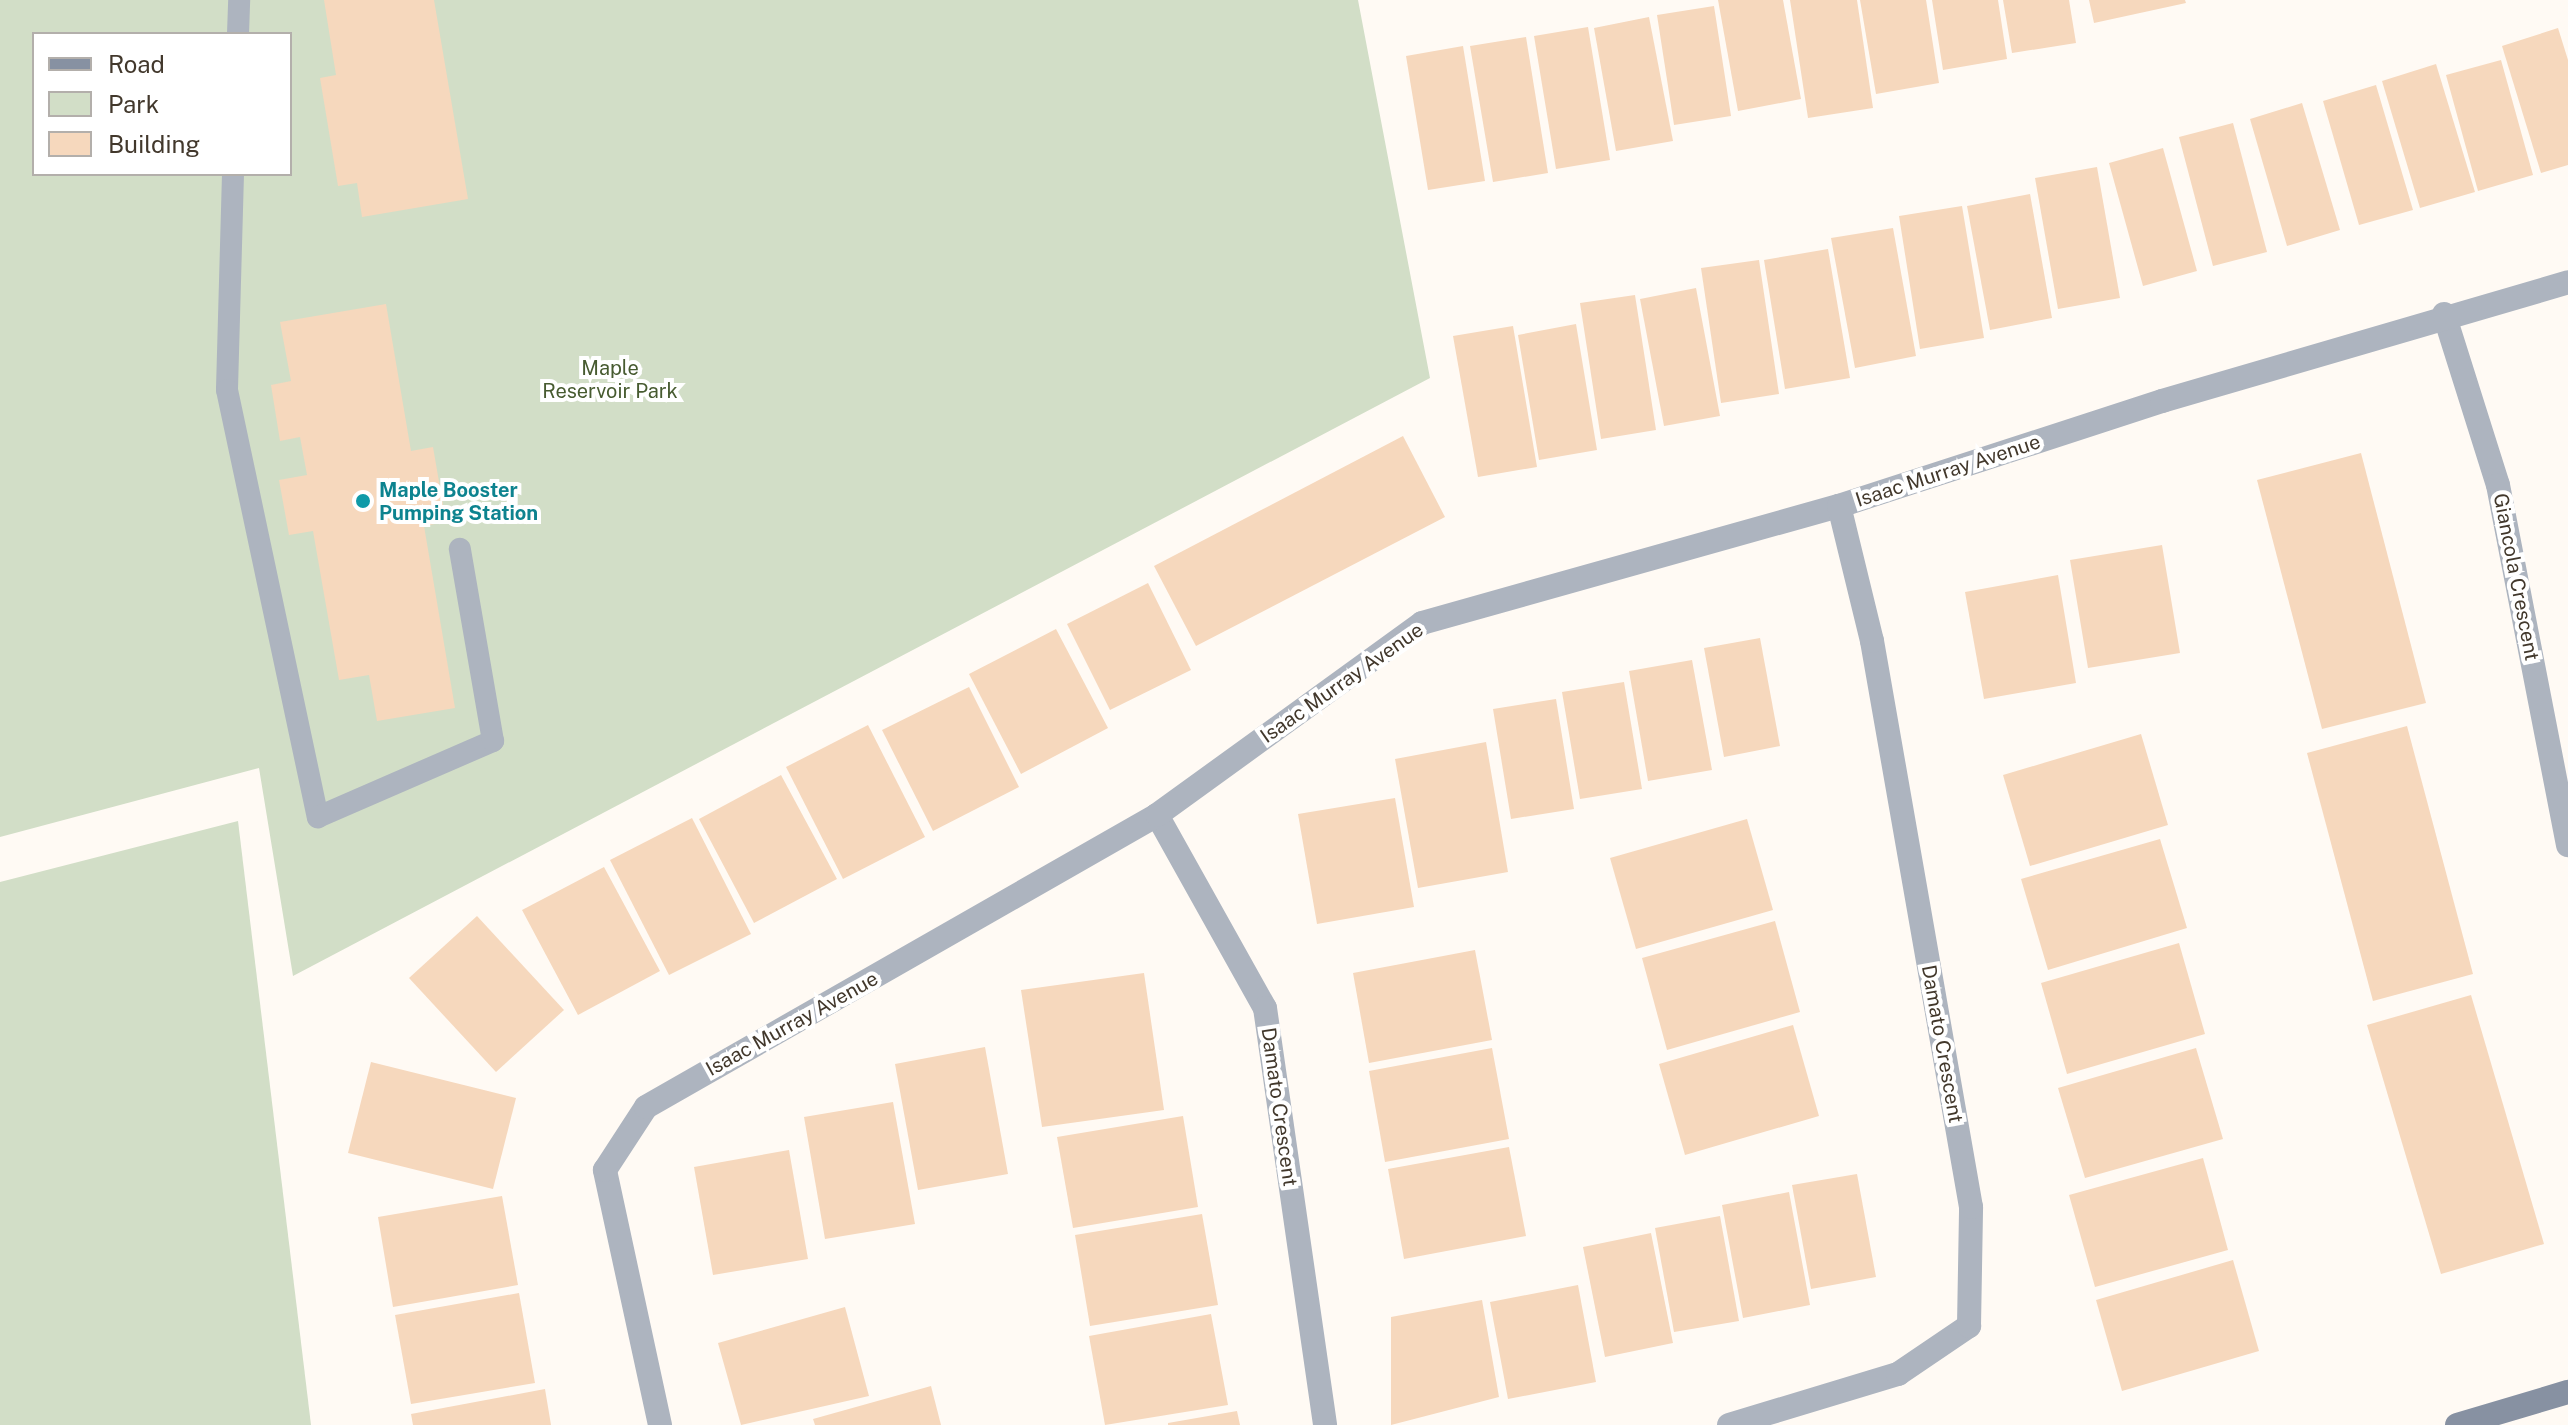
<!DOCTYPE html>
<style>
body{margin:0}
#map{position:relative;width:2568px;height:1425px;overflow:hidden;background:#fffaf4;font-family:"Public Sans",sans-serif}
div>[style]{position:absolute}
.green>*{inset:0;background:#d2dec7}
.building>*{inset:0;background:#f6d8bd}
.lane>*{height:22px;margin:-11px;padding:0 11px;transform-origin:11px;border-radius:11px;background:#adb4bf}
.street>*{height:24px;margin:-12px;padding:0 12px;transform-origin:12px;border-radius:12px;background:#adb4bf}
.secondary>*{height:24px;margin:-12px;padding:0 12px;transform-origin:12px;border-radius:12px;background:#8791a2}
.dots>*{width:22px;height:22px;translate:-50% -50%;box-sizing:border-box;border:4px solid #fff;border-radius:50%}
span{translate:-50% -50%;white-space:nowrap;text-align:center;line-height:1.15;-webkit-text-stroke:8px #fff;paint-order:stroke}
.park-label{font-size:20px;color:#475b30}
.street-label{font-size:20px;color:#42382c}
.culture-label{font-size:20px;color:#0d838f;font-weight:700}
.left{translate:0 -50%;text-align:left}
.legend{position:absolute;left:32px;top:32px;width:260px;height:144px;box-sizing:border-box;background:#fff;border:2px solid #b3afab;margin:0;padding:10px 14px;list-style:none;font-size:24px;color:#42382c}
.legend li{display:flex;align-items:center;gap:16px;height:40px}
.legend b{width:40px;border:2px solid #b3afab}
</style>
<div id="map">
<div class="green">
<div style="clip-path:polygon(evenodd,0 0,1358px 0,1430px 378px,293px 976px,259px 768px,0 837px,0 0,34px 34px,290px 34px,290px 174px,34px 174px,34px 34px)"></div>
<div style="clip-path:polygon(238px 821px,311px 1425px,0 1425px,0 882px)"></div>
</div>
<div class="building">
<div style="clip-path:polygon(324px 0,434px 0,468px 199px,362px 217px,357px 183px,338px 186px,320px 78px,336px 75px)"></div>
<div style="clip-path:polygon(1718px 0,1783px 0,1801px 99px,1738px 111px)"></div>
<div style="clip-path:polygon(1790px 0,1857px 0,1873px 108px,1808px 118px)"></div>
<div style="clip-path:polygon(1860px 0,1926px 0,1939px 83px,1876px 94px)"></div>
<div style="clip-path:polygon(1932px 0,1998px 0,2007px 59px,1943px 70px)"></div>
<div style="clip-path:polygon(2003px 0,2069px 0,2076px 43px,2012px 53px)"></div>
<div style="clip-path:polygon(2089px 0,2185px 0,2186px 3px,2094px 23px)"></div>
<div style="clip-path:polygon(1714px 6px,1731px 116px,1674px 125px,1657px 15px)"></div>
<div style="clip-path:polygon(1649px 17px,1673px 141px,1616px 151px,1594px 28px)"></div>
<div style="clip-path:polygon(1588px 27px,1610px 160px,1556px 169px,1534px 36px)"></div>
<div style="clip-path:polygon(2558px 28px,2568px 60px,2568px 165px,2541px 173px,2502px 46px)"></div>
<div style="clip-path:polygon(1526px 37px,1548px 173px,1493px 182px,1470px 46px)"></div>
<div style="clip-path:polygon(1463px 46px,1485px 181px,1428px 190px,1406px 56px)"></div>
<div style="clip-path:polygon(2501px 60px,2533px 175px,2478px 191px,2446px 75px)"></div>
<div style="clip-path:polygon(2436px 64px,2475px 192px,2420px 208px,2382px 81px)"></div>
<div style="clip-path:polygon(2376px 85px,2413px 210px,2359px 225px,2323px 101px)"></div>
<div style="clip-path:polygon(2302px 103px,2340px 230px,2287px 246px,2250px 119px)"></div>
<div style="clip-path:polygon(2233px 123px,2267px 252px,2213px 266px,2179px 137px)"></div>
<div style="clip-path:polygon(2163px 148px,2197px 271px,2143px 286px,2109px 163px)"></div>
<div style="clip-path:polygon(2097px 167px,2120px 298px,2058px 309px,2035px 178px)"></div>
<div style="clip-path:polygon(2030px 194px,2052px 318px,1990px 330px,1967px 206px)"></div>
<div style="clip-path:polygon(1962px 206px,1984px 338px,1920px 349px,1899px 216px)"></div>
<div style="clip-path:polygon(1893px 228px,1916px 356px,1855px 368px,1831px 238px)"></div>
<div style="clip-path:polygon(1828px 249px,1850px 378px,1785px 389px,1764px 260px)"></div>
<div style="clip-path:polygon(1759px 260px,1779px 394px,1721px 403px,1701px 268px)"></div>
<div style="clip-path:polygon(1696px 288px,1720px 416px,1664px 426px,1640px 299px)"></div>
<div style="clip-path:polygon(1635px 295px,1656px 430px,1601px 439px,1580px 303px)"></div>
<div style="clip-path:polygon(386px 304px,411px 451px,433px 447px,446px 522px,424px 526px,455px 708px,377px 721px,369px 675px,339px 680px,313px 531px,289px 535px,279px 480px,307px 475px,300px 437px,280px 441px,271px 385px,291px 381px,280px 322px)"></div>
<div style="clip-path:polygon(1576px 324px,1597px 450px,1539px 460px,1518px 335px)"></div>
<div style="clip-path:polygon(1513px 326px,1537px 467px,1478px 477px,1453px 336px)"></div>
<div style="clip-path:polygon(1403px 436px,1445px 517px,1196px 646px,1154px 566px)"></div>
<div style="clip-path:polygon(2361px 453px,2426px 703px,2322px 729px,2257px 480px)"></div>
<div style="clip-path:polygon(2162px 545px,2180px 653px,2088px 668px,2070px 560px)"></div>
<div style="clip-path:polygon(2058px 575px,2076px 683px,1984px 699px,1965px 592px)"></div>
<div style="clip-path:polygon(1148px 583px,1191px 670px,1110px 710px,1067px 624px)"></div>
<div style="clip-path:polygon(1056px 629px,1108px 728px,1021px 774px,969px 674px)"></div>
<div style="clip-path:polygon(1760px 638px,1780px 746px,1724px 757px,1704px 648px)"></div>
<div style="clip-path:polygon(1692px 660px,1712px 770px,1648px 781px,1629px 671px)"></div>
<div style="clip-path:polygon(1624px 682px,1642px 789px,1580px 799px,1562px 692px)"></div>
<div style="clip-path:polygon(969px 687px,1019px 787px,933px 831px,882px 730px)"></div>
<div style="clip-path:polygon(1556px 699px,1574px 809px,1511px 819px,1493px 709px)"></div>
<div style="clip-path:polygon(868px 725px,925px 837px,843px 879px,786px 767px)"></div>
<div style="clip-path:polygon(2407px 726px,2473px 974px,2373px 1001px,2307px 753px)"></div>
<div style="clip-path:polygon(2141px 734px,2168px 825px,2030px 866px,2003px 775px)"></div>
<div style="clip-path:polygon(1486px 742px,1508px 872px,1418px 888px,1395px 759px)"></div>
<div style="clip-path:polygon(781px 775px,837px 879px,754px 923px,699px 819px)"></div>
<div style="clip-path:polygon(1395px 798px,1414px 907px,1317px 924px,1298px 814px)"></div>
<div style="clip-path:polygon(692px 818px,751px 934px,669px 975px,610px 860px)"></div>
<div style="clip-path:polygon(1747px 819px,1773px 910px,1636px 949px,1610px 858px)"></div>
<div style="clip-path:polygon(2160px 839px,2187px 928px,2048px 970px,2021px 879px)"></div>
<div style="clip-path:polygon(604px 867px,660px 971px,578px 1015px,522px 910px)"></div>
<div style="clip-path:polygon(477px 916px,564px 1010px,496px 1072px,409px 978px)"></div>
<div style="clip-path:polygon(1775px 921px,1800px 1012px,1667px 1050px,1642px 958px)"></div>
<div style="clip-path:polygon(2179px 943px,2205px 1034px,2067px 1074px,2041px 983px)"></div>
<div style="clip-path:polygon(1475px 950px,1492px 1040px,1369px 1063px,1353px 973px)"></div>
<div style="clip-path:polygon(1144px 973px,1164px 1110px,1042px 1127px,1021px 990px)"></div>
<div style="clip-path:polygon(2471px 995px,2544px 1244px,2441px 1274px,2367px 1025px)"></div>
<div style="clip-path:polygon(1793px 1025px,1819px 1116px,1685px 1155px,1659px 1064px)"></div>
<div style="clip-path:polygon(985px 1047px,1008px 1174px,918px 1190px,895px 1064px)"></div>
<div style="clip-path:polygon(1492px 1048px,1509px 1139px,1385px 1162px,1369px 1071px)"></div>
<div style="clip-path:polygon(2196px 1048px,2223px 1139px,2085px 1178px,2058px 1088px)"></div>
<div style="clip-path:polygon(371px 1062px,516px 1098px,493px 1189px,348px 1153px)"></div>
<div style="clip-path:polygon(893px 1102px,915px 1224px,825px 1239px,804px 1117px)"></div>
<div style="clip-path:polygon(1183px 1116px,1198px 1207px,1073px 1228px,1057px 1137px)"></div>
<div style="clip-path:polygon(1509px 1147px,1526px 1236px,1404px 1259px,1388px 1169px)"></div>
<div style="clip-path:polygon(789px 1150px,808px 1259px,713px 1275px,694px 1167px)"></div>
<div style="clip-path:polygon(2203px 1158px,2228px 1250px,2095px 1287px,2069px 1195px)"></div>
<div style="clip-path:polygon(1857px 1174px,1876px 1277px,1811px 1289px,1792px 1185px)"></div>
<div style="clip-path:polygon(1789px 1192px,1810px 1305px,1743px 1318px,1722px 1205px)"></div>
<div style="clip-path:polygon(502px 1196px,518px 1285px,393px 1307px,378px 1217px)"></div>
<div style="clip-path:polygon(1202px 1214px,1218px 1305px,1090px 1326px,1075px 1235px)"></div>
<div style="clip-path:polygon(1720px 1216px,1739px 1321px,1674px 1332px,1655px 1228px)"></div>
<div style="clip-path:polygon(1651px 1233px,1673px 1343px,1605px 1357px,1583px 1247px)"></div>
<div style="clip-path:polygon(2233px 1260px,2259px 1351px,2122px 1391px,2096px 1300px)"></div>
<div style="clip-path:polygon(1578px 1285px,1596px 1382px,1508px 1399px,1490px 1302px)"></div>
<div style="clip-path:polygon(519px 1293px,535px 1383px,411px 1404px,395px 1315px)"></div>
<div style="clip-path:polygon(1482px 1300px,1499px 1397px,1391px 1425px,1391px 1317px)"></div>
<div style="clip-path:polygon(845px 1307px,869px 1396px,741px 1425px,718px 1343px)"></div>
<div style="clip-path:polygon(1211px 1314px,1228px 1405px,1105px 1425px,1089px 1336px)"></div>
<div style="clip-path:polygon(931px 1386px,941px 1425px,815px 1425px,813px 1419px)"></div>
<div style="clip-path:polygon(545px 1389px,551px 1425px,413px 1425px,411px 1414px)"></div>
<div style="clip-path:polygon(1237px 1411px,1240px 1425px,1168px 1425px,1168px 1423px)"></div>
</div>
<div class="lane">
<div style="left:238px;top:34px;width:34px;rotate:-88deg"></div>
<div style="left:233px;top:174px;width:216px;rotate:91.6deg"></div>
<div style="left:227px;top:390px;width:437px;rotate:78deg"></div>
<div style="left:318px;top:817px;width:191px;rotate:-23.5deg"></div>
<div style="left:493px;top:741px;width:195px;rotate:-99.8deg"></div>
</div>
<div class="street">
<div style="left:2444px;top:314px;width:179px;rotate:72.5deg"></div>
<div style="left:2498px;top:485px;width:367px;rotate:79deg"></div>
<div style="left:1157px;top:815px;width:221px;rotate:60.8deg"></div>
<div style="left:1265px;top:1008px;width:421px;rotate:81.8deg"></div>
<div style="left:660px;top:1425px;width:261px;rotate:-102.2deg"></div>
<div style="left:605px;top:1170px;width:75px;rotate:-56.9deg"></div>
<div style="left:646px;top:1107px;width:589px;rotate:-29.74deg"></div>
<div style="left:1157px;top:815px;width:327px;rotate:-35.9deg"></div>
<div style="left:1422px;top:623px;width:433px;rotate:-15.7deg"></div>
<div style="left:1839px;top:506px;width:340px;rotate:-18deg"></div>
<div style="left:2162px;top:401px;width:423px;rotate:-16.3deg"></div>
<div style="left:1729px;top:1425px;width:177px;rotate:-16.8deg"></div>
<div style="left:1898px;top:1374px;width:86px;rotate:-34.1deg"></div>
<div style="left:1969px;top:1326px;width:119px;rotate:-89deg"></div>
<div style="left:1971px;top:1207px;width:575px;rotate:-99.92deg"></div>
<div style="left:1872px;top:641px;width:139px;rotate:-103.7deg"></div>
</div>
<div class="secondary">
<div style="left:2457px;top:1425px;width:116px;rotate:-16.6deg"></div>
</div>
<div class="dots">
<div style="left:363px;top:501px;background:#0f9aa8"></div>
</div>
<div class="park-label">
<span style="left:610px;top:380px">Maple<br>Reservoir Park</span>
</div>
<div class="street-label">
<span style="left:1948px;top:471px;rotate:-18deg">Isaac Murray Avenue</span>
<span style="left:2516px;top:577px;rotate:79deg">Giancola Crescent</span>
<span style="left:1342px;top:683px;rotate:-35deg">Isaac Murray Avenue</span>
<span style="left:792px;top:1024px;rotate:-29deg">Isaac Murray Avenue</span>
<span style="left:1942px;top:1044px;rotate:80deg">Damato Crescent</span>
<span style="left:1279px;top:1107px;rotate:82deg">Damato Crescent</span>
</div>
<div class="culture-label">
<span class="left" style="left:379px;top:502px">Maple Booster<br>Pumping Station</span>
</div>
<ul class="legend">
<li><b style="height:10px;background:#8791a2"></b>Road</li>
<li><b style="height:22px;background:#d2dec7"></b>Park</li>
<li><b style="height:22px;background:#f6d8bd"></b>Building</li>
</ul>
</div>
